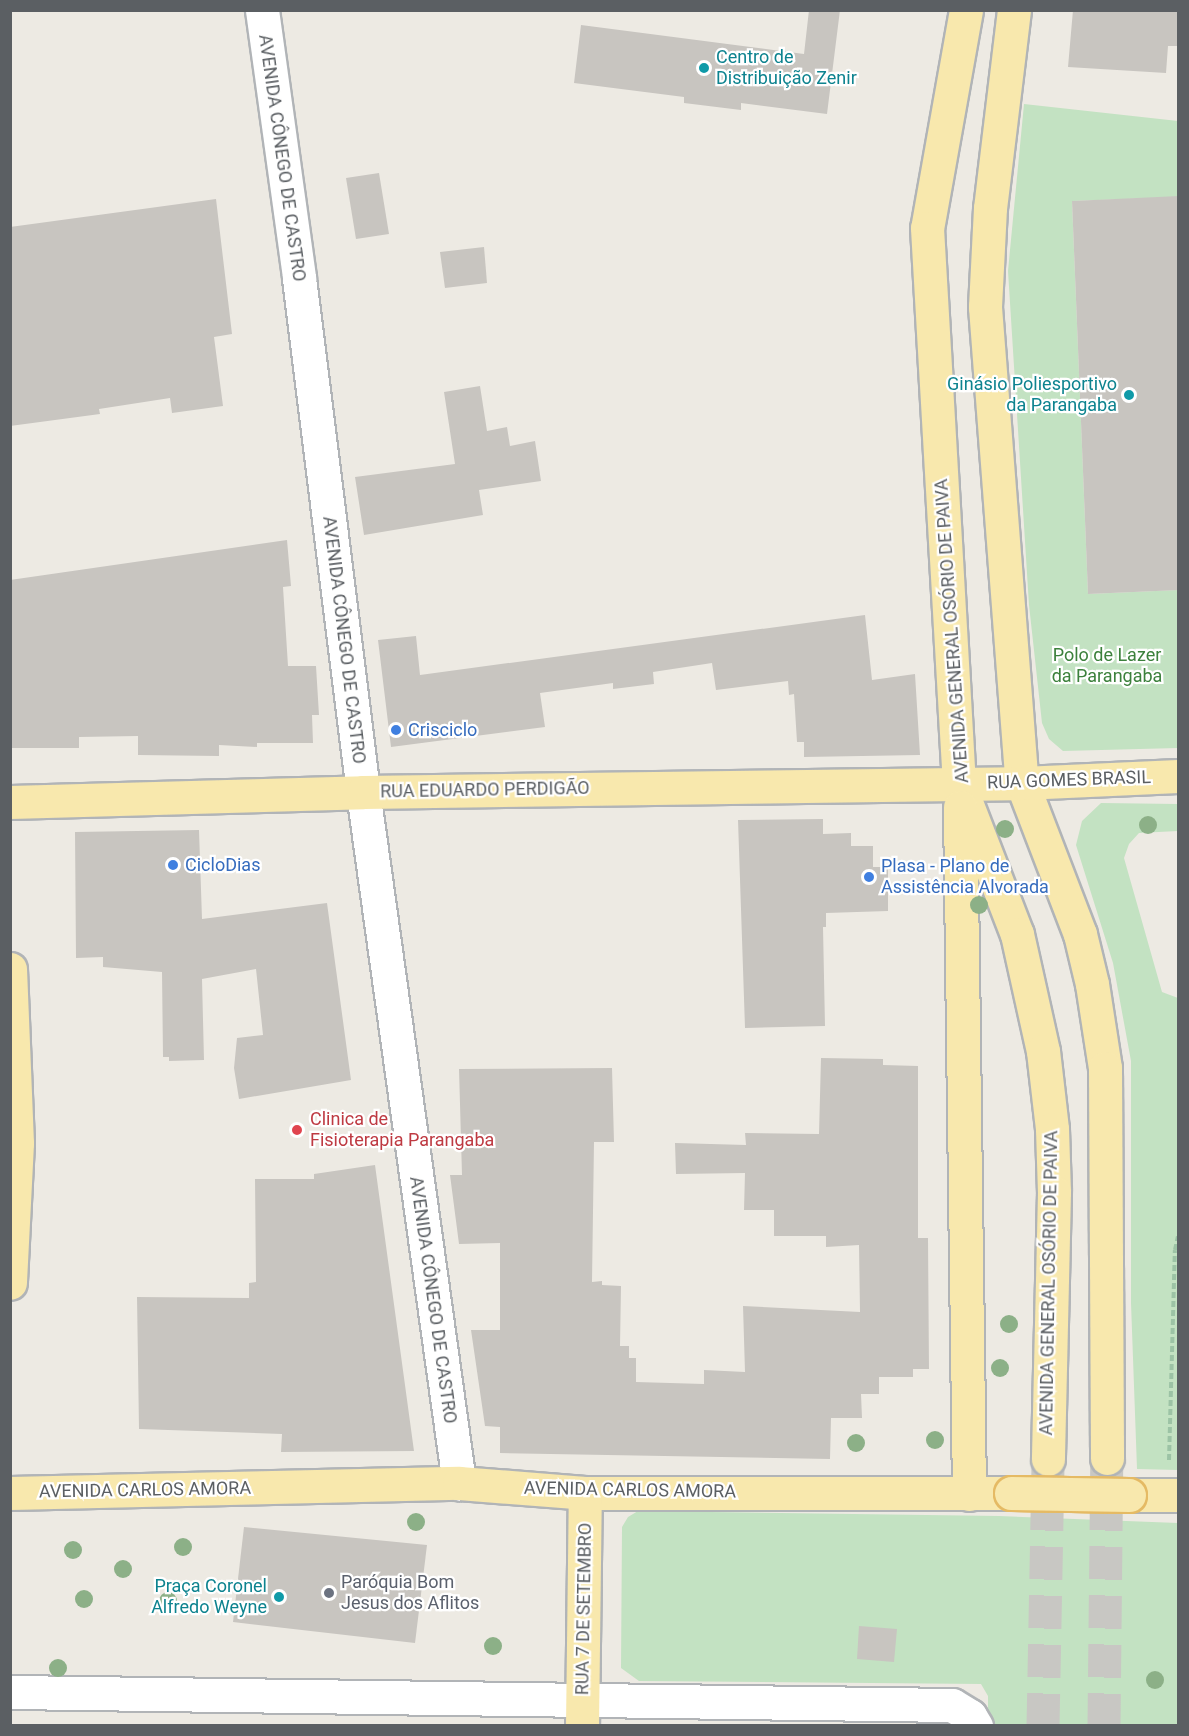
<!DOCTYPE html>
<meta charset="utf-8">
<style>
body{margin:0}
#map{position:relative;width:1189px;height:1736px;overflow:hidden;background:#edeae3;font-family:Roboto,sans-serif}
div>[style]{position:absolute}
.green>*{inset:0;background:#c3e2c2}
.building>*{inset:0;background:#c8c5c0}
.primary-tunnel>*{height:33px;margin-top:-16.5px;transform-origin:0;background:repeating-linear-gradient(90deg,#c8c7c3 0 33px,transparent 0 49px)}
.path>*{height:4px;margin-top:-2px;transform-origin:0;background:repeating-linear-gradient(90deg,#9cc3a5 0 6px,transparent 0 9px)}
.roads{filter:drop-shadow(2px 0 #b1b4b7) drop-shadow(-2px 0 #b1b4b7) drop-shadow(0 2px #b1b4b7) drop-shadow(0 -2px #b1b4b7)}
.street>*{height:33px;margin:-16.5px;padding:0 16.5px;transform-origin:16.5px;border-radius:16.5px;background:#fff}
.secondary>*{height:33px;margin:-16.5px;padding:0 16.5px;transform-origin:16.5px;border-radius:16.5px;background:#fff}
.primary>*{height:33px;margin:-16.5px;padding:0 16.5px;transform-origin:16.5px;border-radius:16.5px;background:#f8e8ad}
.bridges{filter:drop-shadow(2px 0 #e5ba64) drop-shadow(-2px 0 #e5ba64) drop-shadow(0 2px #e5ba64) drop-shadow(0 -2px #e5ba64)}
.primary-bridge>*{height:33px;margin:-16.5px;padding:0 16.5px;transform-origin:16.5px;border-radius:16.5px;background:#f8e8ad}
.trees>*{width:18px;height:18px;margin:-9px;border-radius:50%;background:#8cb087}
.dots>*{width:16px;height:16px;translate:-50% -50%;box-sizing:border-box;border:3px solid #fff;border-radius:50%}
span{translate:-50% -50%;white-space:nowrap;text-align:center;line-height:1.15;-webkit-text-stroke:4.5px #fff;paint-order:stroke}
.culture-label{font-size:18px;color:#0d838f}
.left{translate:0 -50%;text-align:left}
.right{translate:-100% -50%;text-align:right}
.street-label{font-size:18px;color:#5b5f63}
.park-label{font-size:18px;color:#3c813c}
.shop-label{font-size:18px;color:#366cbe}
.health-label{font-size:18px;color:#be3a42}
.worship-label{font-size:18px;color:#5b616d}
.frame{position:absolute;inset:0;border:12px solid #5b5f63;pointer-events:none}
</style>
<div id="map">
<div class="green">
<div style="clip-path:polygon(1024px 104px,1178px 121px,1178px 197px,1072px 201px,1088px 594px,1178px 590px,1178px 748px,1063px 751px,1049px 739px,1042px 723px,1029px 605px,1008px 271px)"></div>
<div style="clip-path:polygon(1101px 803px,1178px 804px,1178px 831px,1139px 833px,1129px 844px,1124px 858px,1162px 992px,1178px 998px,1178px 1470px,1137px 1469px,1131px 1303px,1131px 1061px,1113px 963px,1076px 845px,1082px 821px)"></div>
<div style="clip-path:polygon(638px 1511px,999px 1516px,1178px 1523px,1178px 1725px,988px 1725px,988px 1696px,981px 1684px,639px 1681px,621px 1668px,622px 1527px,628px 1517px)"></div>
</div>
<div class="building">
<div style="clip-path:polygon(809px 10px,840px 10px,827px 114px,741px 103px,741px 110px,684px 103px,684px 97px,574px 83px,581px 25px,804px 54px)"></div>
<div style="clip-path:polygon(1073px 10px,1179px 10px,1179px 46px,1168px 46px,1166px 73px,1068px 67px)"></div>
<div style="clip-path:polygon(379px 173px,389px 234px,356px 239px,346px 178px)"></div>
<div style="clip-path:polygon(1179px 196px,1179px 590px,1088px 594px,1072px 201px)"></div>
<div style="clip-path:polygon(216px 199px,232px 334px,214px 337px,223px 406px,172px 413px,170px 398px,99px 409px,100px 414px,10px 426px,10px 227px)"></div>
<div style="clip-path:polygon(484px 247px,487px 283px,445px 288px,440px 252px)"></div>
<div style="clip-path:polygon(480px 386px,487px 431px,507px 427px,510px 446px,535px 441px,541px 481px,479px 490px,483px 515px,364px 535px,355px 477px,455px 464px,444px 392px)"></div>
<div style="clip-path:polygon(287px 540px,291px 586px,283px 587px,288px 666px,316px 666px,319px 715px,312px 715px,313px 743px,257px 743px,257px 747px,219px 745px,219px 756px,138px 755px,138px 736px,79px 737px,79px 748px,10px 748px,10px 580px)"></div>
<div style="clip-path:polygon(865px 615px,872px 680px,915px 674px,920px 755px,804px 757px,804px 742px,797px 742px,794px 694px,789px 695px,788px 681px,716px 690px,712px 663px,653px 672px,654px 684px,613px 689px,613px 683px,540px 693px,545px 727px,391px 747px,378px 640px,416px 636px,420px 675px)"></div>
<div style="clip-path:polygon(823px 819px,823px 834px,851px 833px,851px 846px,873px 846px,873px 867px,888px 867px,888px 911px,826px 913px,826px 927px,823px 927px,825px 1026px,745px 1028px,738px 820px)"></div>
<div style="clip-path:polygon(199px 830px,202px 919px,327px 903px,351px 1080px,239px 1099px,234px 1068px,237px 1038px,263px 1035px,256px 969px,202px 979px,204px 1060px,169px 1061px,169px 1057px,163px 1057px,162px 972px,103px 967px,103px 957px,76px 958px,75px 832px)"></div>
<div style="clip-path:polygon(821px 1058px,883px 1059px,883px 1065px,918px 1066px,918px 1238px,928px 1238px,929px 1369px,913px 1369px,913px 1377px,879px 1377px,879px 1394px,861px 1394px,862px 1418px,831px 1418px,830px 1459px,500px 1453px,500px 1427px,485px 1426px,471px 1330px,500px 1330px,500px 1243px,459px 1244px,450px 1175px,462px 1175px,459px 1069px,612px 1068px,614px 1142px,594px 1142px,592px 1282px,602px 1281px,602px 1285px,621px 1286px,620px 1346px,629px 1346px,629px 1358px,636px 1358px,636px 1382px,704px 1384px,704px 1370px,745px 1372px,743px 1306px,860px 1312px,859px 1245px,826px 1247px,826px 1236px,774px 1236px,774px 1210px,744px 1210px,745px 1173px,676px 1174px,675px 1143px,746px 1145px,745px 1133px,819px 1134px)"></div>
<div style="clip-path:polygon(375px 1165px,414px 1451px,281px 1452px,282px 1434px,139px 1429px,137px 1297px,249px 1298px,249px 1283px,256px 1282px,255px 1179px,314px 1179px,314px 1174px)"></div>
<div style="clip-path:polygon(244px 1527px,427px 1545px,415px 1643px,233px 1622px)"></div>
<div style="clip-path:polygon(859px 1626px,897px 1629px,894px 1662px,857px 1659px)"></div>
</div>
<div class="primary-tunnel">
<div style="left:1043px;top:1726px;width:267px;rotate:-88.9deg"></div>
<div style="left:1104px;top:1726px;width:268px;rotate:-89.4deg"></div>
</div>
<div class="path">
<div style="left:1169px;top:1460px;width:210px;rotate:-88.4deg"></div>
<div style="left:1175px;top:1250px;width:14px;rotate:-78deg"></div>
</div>
<div class="roads">
<div class="street">
<div style="left:10px;top:1692px;width:942px;rotate:0.79deg"></div>
<div style="left:952px;top:1705px;width:21px;rotate:31deg"></div>
<div style="left:970px;top:1716px;width:12px;rotate:59deg"></div>
</div>
<div class="secondary">
<div style="left:262px;top:10px;width:271px;rotate:82.1deg"></div>
<div style="left:299px;top:278px;width:518px;rotate:82.9deg"></div>
<div style="left:363px;top:792px;width:698px;rotate:82.09deg"></div>
</div>
<div class="primary">
<div style="left:966px;top:10px;width:221px;rotate:100.1deg"></div>
<div style="left:927px;top:228px;width:557px;rotate:86.71deg"></div>
<div style="left:959px;top:784px;width:161px;rotate:68.9deg"></div>
<div style="left:1017px;top:934px;width:120px;rotate:77.5deg"></div>
<div style="left:1043px;top:1051px;width:79px;rotate:83.4deg"></div>
<div style="left:1052px;top:1129px;width:63px;rotate:88.2deg"></div>
<div style="left:1054px;top:1192px;width:267px;rotate:91.3deg"></div>
<div style="left:1014px;top:10px;width:199px;rotate:96.9deg"></div>
<div style="left:990px;top:208px;width:99px;rotate:92.9deg"></div>
<div style="left:985px;top:307px;width:477px;rotate:85.6deg"></div>
<div style="left:1022px;top:783px;width:162px;rotate:69deg"></div>
<div style="left:1080px;top:934px;width:51px;rotate:76.5deg"></div>
<div style="left:1092px;top:984px;width:85px;rotate:81.2deg"></div>
<div style="left:1105px;top:1068px;width:390px;rotate:89.7deg"></div>
<div style="left:10px;top:802px;width:353px;rotate:-1.6deg"></div>
<div style="left:363px;top:792px;width:659px;rotate:-0.78deg"></div>
<div style="left:1022px;top:783px;width:156px;rotate:-2.6deg"></div>
<div style="left:960px;top:807px;width:687px;rotate:89.25deg"></div>
<div style="left:10px;top:969px;width:174px;rotate:87.7deg"></div>
<div style="left:17px;top:1143px;width:140px;rotate:92.9deg"></div>
<div style="left:10px;top:1493px;width:449px;rotate:-1.3deg"></div>
<div style="left:459px;top:1483px;width:126px;rotate:4.5deg"></div>
<div style="left:585px;top:1493px;width:426px"></div>
<div style="left:1129px;top:1495px;width:49px"></div>
<div style="left:582px;top:1726px;width:233px;rotate:-89.3deg"></div>
</div>
</div>
<div class="bridges">
<div class="primary-bridge">
<div style="left:1011px;top:1493px;width:118px;rotate:1deg"></div>
</div>
</div>
<div class="trees">
<div style="left:1148px;top:825px"></div>
<div style="left:1005px;top:829px"></div>
<div style="left:979px;top:905px"></div>
<div style="left:1009px;top:1324px"></div>
<div style="left:1000px;top:1368px"></div>
<div style="left:935px;top:1440px"></div>
<div style="left:856px;top:1443px"></div>
<div style="left:416px;top:1522px"></div>
<div style="left:183px;top:1547px"></div>
<div style="left:73px;top:1550px"></div>
<div style="left:123px;top:1569px"></div>
<div style="left:84px;top:1599px"></div>
<div style="left:168px;top:1601px"></div>
<div style="left:493px;top:1646px"></div>
<div style="left:58px;top:1668px"></div>
<div style="left:1155px;top:1680px"></div>
</div>
<div class="dots">
<div style="left:704px;top:68px;background:#0f9aa8"></div>
<div style="left:1129px;top:395px;background:#0f9aa8"></div>
<div style="left:396px;top:730px;background:#3f7fe0"></div>
<div style="left:173px;top:865px;background:#3f7fe0"></div>
<div style="left:869px;top:877px;background:#3f7fe0"></div>
<div style="left:297px;top:1130px;background:#e0444e"></div>
<div style="left:329px;top:1593px;background:#6b7280"></div>
<div style="left:279px;top:1597px;background:#0f9aa8"></div>
</div>
<div class="culture-label">
<span class="left" style="left:716px;top:68px">Centro de<br>Distribuição Zenir</span>
<span class="right" style="left:1117px;top:395px">Ginásio Poliesportivo<br>da Parangaba</span>
<span class="right" style="left:267px;top:1597px">Praça Coronel<br>Alfredo Weyne</span>
</div>
<div class="street-label">
<span style="left:282px;top:158px;rotate:82deg">AVENIDA CÔNEGO DE CASTRO</span>
<span style="left:952px;top:631px;rotate:-94deg">AVENIDA GENERAL OSÓRIO DE PAIVA</span>
<span style="left:344px;top:640px;rotate:83deg">AVENIDA CÔNEGO DE CASTRO</span>
<span style="left:1069px;top:780px;rotate:-2deg">RUA GOMES BRASIL</span>
<span style="left:485px;top:790px;rotate:-1deg">RUA EDUARDO PERDIGÃO</span>
<span style="left:1049px;top:1283px;rotate:-89deg">AVENIDA GENERAL OSÓRIO DE PAIVA</span>
<span style="left:433px;top:1300px;rotate:82deg">AVENIDA CÔNEGO DE CASTRO</span>
<span style="left:145px;top:1490px;rotate:-1deg">AVENIDA CARLOS AMORA</span>
<span style="left:630px;top:1490px;rotate:1deg">AVENIDA CARLOS AMORA</span>
<span style="left:584px;top:1609px;rotate:-89deg">RUA 7 DE SETEMBRO</span>
</div>
<div class="park-label">
<span style="left:1107px;top:666px">Polo de Lazer<br>da Parangaba</span>
</div>
<div class="shop-label">
<span class="left" style="left:408px;top:730px">Crisciclo</span>
<span class="left" style="left:185px;top:865px">CicloDias</span>
<span class="left" style="left:881px;top:877px">Plasa - Plano de<br>Assistência Alvorada</span>
</div>
<div class="health-label">
<span class="left" style="left:310px;top:1130px">Clinica de<br>Fisioterapia Parangaba</span>
</div>
<div class="worship-label">
<span class="left" style="left:341px;top:1593px">Paróquia Bom<br>Jesus dos Aflitos</span>
</div>
<div class="frame"></div>
</div>
